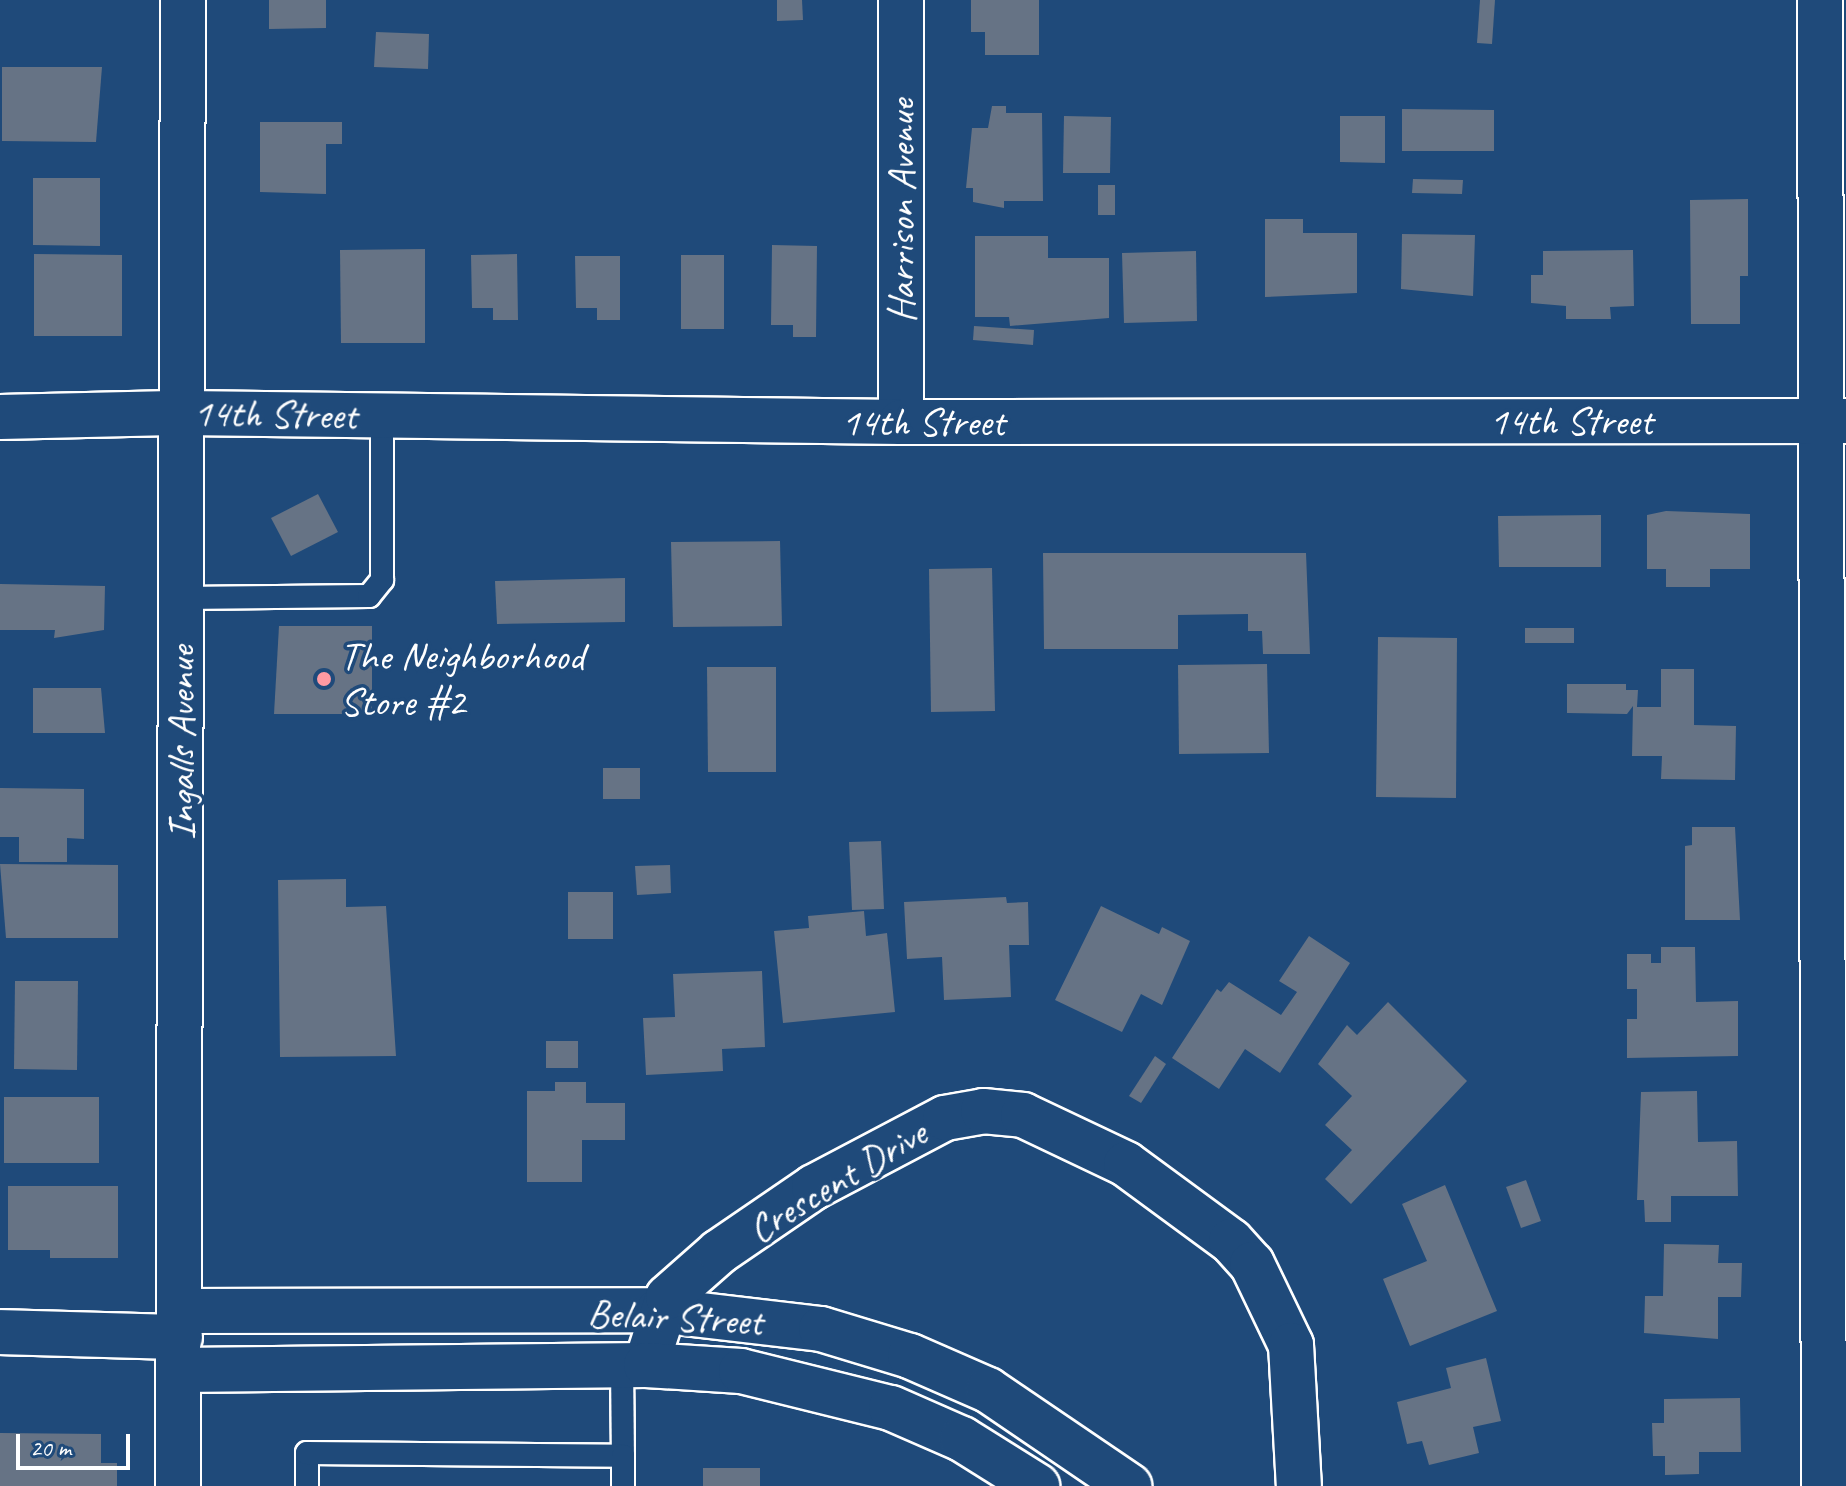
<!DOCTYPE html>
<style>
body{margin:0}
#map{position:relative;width:1846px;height:1486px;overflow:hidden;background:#1f4a7a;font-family:Caveat,sans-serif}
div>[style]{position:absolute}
.building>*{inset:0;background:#667385}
.roads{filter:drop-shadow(2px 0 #fff) drop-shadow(-2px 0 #fff) drop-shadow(0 2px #fff) drop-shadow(0 -2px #fff)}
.lane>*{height:22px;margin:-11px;padding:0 11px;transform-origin:11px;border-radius:11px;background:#1f4a7a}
.street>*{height:44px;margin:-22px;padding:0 22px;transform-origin:22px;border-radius:22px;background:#1f4a7a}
.secondary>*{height:44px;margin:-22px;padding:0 22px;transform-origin:22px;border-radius:22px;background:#1f4a7a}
.dots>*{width:22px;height:22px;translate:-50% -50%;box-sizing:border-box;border:4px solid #1f4a7a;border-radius:50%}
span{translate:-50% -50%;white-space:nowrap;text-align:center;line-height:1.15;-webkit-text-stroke:7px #1f4a7a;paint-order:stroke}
.street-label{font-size:40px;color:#fff}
.poi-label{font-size:40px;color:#fff}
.left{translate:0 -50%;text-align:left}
.scale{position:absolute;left:16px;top:1434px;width:114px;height:36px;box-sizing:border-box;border:4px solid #fff;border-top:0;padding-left:10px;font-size:24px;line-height:28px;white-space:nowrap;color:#fff;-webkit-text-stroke:6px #1f4a7a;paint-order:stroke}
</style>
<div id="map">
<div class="building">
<div style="clip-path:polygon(269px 0,326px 0,326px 28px,269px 29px)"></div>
<div style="clip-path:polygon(777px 0,802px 0,803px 20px,777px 21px)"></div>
<div style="clip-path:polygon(971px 0,1039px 0,1039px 55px,985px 55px,985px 32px,971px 32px)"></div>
<div style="clip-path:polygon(1480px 0,1495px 0,1492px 44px,1477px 43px)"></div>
<div style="clip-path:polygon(376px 32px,429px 34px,428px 69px,374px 67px)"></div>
<div style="clip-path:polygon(2px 67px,102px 67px,96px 142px,2px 141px)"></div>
<div style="clip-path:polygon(992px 106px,1006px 106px,1006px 113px,1042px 113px,1043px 201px,1004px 201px,1004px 208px,973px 202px,973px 188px,966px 188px,972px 128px,988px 128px)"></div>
<div style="clip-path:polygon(1402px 109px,1494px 110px,1494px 151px,1402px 151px)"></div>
<div style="clip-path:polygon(1064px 116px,1111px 117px,1110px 173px,1063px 173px)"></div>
<div style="clip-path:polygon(1340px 116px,1385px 116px,1385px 163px,1340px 162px)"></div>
<div style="clip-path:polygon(260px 122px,342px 122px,342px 144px,326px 144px,326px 194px,260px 192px)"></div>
<div style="clip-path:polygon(33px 178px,100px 178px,100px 246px,33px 245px)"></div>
<div style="clip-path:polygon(1413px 179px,1463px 180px,1462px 194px,1412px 193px)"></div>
<div style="clip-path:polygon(1098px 185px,1115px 185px,1115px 215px,1098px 215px)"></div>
<div style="clip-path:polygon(1748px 199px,1748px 276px,1740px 276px,1740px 324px,1691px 324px,1690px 200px)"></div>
<div style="clip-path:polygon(1265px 219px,1303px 219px,1303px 233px,1357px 233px,1357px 293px,1265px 297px)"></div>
<div style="clip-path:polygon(1402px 234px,1475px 235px,1473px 296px,1401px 289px)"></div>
<div style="clip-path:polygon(975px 236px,1048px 236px,1048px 258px,1109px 258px,1109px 318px,1010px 326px,1009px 317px,975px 317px)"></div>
<div style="clip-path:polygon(772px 245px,817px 246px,816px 337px,793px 337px,793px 325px,771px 325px)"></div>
<div style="clip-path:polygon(425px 249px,425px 343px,341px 343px,340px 250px)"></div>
<div style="clip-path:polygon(1633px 250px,1634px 306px,1610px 307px,1611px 319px,1566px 319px,1566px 306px,1531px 303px,1531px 275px,1543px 275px,1543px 251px)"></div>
<div style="clip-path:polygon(1196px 251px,1197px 321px,1124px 323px,1122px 253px)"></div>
<div style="clip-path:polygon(34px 254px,122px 255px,122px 336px,34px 336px)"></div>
<div style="clip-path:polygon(517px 254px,518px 320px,493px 320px,493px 308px,472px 308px,471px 255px)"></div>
<div style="clip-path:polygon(681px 255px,724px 255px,724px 329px,681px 329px)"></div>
<div style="clip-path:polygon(575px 256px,620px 256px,620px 320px,597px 320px,597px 308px,576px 308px)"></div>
<div style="clip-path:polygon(974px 326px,1034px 330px,1033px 345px,973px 340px)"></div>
<div style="clip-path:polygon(318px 494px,338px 532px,291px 556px,271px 518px)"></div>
<div style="clip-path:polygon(1666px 511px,1750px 514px,1750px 569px,1710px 569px,1710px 587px,1666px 587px,1666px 569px,1647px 569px,1647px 515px)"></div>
<div style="clip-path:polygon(1601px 515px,1601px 567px,1499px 567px,1498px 516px)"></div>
<div style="clip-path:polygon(780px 541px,782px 626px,673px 627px,671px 542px)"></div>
<div style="clip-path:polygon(1043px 553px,1306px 553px,1310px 654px,1263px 654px,1262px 631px,1248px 631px,1248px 614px,1178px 615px,1178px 649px,1044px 649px)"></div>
<div style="clip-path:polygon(992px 568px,995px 711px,931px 712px,929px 569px)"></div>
<div style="clip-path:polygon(625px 578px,625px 622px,497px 624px,495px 581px)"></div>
<div style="clip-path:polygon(0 584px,105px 586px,104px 630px,54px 638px,55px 630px,0 630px)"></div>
<div style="clip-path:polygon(279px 626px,372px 626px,372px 714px,274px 714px)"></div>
<div style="clip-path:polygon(1525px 628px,1574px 628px,1574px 643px,1525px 643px)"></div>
<div style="clip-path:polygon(1378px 637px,1457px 638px,1456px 798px,1376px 797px)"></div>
<div style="clip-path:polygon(1267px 664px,1269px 753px,1179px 754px,1178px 665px)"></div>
<div style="clip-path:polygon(707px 667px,776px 667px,776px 772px,708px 772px)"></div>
<div style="clip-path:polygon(1661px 669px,1694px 669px,1694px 725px,1736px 726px,1735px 780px,1661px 779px,1662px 756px,1632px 756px,1633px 706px,1627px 714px,1567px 713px,1567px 684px,1626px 684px,1626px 690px,1638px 690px,1637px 707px,1661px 707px)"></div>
<div style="clip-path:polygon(33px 688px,101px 688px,105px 733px,33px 733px)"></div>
<div style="clip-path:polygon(603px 768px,640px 768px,640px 799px,603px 799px)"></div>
<div style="clip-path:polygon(0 788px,84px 789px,84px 839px,67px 838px,67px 862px,19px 862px,19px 837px,0 837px)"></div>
<div style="clip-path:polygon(1692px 827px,1735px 827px,1740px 920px,1685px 920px,1685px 846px,1692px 845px)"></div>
<div style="clip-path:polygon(881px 841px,884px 909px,852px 910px,849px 842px)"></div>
<div style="clip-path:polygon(0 864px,118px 865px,118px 938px,6px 938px)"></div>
<div style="clip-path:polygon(670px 865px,671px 893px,637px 895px,635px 866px)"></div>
<div style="clip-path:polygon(346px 879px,346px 907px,386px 906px,396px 1056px,280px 1057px,278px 880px)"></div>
<div style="clip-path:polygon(568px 892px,613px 892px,613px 939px,568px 939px)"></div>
<div style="clip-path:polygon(1006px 897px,1007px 903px,1028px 902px,1029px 945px,1009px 945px,1011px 997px,944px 1000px,942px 957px,907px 959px,904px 902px)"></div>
<div style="clip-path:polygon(1101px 906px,1159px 934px,1162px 927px,1190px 941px,1162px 1005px,1141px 994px,1122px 1032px,1055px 1000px)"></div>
<div style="clip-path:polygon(864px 911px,866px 936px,887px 933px,895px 1012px,783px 1023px,774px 931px,809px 928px,808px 916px)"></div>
<div style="clip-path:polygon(1309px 936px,1350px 963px,1280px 1073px,1245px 1049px,1219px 1089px,1172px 1058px,1217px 989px,1221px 992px,1229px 982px,1281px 1015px,1297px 992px,1279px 981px)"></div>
<div style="clip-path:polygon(1661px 947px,1695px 947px,1696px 1002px,1738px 1001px,1738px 1056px,1627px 1058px,1627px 1019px,1637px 1019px,1637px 989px,1627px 989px,1627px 954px,1651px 954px,1651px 963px,1661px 963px)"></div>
<div style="clip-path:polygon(762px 971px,765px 1047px,722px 1049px,723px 1071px,646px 1075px,643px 1018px,675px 1017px,673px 974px)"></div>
<div style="clip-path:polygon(15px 981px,78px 981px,77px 1070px,14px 1069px)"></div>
<div style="clip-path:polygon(1388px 1002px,1467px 1081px,1351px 1204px,1325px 1179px,1352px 1150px,1325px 1125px,1352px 1096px,1318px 1064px,1347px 1025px,1357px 1035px)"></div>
<div style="clip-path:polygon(546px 1041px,578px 1041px,578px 1068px,546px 1068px)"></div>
<div style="clip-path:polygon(1155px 1056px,1166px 1064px,1141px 1103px,1129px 1096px)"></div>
<div style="clip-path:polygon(555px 1082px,586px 1082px,586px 1103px,625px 1103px,625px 1140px,582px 1140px,582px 1182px,527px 1182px,527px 1091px,555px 1091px)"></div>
<div style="clip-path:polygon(1697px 1091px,1698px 1142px,1737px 1141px,1738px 1196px,1671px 1196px,1671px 1222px,1645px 1222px,1644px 1200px,1637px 1200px,1641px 1092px)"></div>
<div style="clip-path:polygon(4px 1097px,99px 1097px,99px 1163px,4px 1163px)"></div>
<div style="clip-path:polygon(1526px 1180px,1541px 1221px,1521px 1228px,1506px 1187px)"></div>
<div style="clip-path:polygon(1445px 1185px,1497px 1311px,1410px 1346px,1383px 1279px,1427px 1261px,1402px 1204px)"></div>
<div style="clip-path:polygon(8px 1186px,118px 1186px,118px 1258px,50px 1258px,50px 1250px,8px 1250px)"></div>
<div style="clip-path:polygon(1664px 1244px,1719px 1245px,1718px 1263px,1742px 1263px,1741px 1297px,1718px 1297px,1718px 1339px,1644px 1333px,1645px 1296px,1663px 1296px)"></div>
<div style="clip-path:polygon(1486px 1358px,1501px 1421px,1473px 1427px,1479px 1453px,1429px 1465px,1422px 1441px,1407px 1444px,1397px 1402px,1451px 1388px,1446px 1368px)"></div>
<div style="clip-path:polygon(1740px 1398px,1741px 1452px,1699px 1452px,1699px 1474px,1665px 1475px,1665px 1456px,1653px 1456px,1652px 1423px,1664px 1423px,1664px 1399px)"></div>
<div style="clip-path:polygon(0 1433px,101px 1434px,101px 1463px,117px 1463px,117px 1486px,0 1486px)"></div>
<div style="clip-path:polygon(703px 1468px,760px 1468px,760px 1486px,703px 1486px)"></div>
</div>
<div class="roads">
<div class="lane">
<div style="left:182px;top:598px;width:187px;rotate:-0.6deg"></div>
<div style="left:369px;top:596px;width:21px;rotate:-51deg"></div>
<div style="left:382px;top:580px;width:164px;rotate:-90deg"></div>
<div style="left:622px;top:1365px;width:91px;rotate:89.4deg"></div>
<div style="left:307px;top:1486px;width:33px;rotate:-90deg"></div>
<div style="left:307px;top:1453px;width:316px;rotate:0.5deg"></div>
<div style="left:623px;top:1456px;width:30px;rotate:90deg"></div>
</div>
<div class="street">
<div style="left:901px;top:0;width:422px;rotate:90deg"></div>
<div style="left:1820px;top:0;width:1486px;rotate:89.85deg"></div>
<div style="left:0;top:417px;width:183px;rotate:-1.3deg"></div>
<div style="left:179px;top:1311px;width:480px;rotate:-0.1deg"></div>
<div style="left:659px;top:1310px;width:163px;rotate:6.7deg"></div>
<div style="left:821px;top:1329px;width:93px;rotate:16.9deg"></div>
<div style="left:910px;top:1356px;width:85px;rotate:23.6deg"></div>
<div style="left:988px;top:1390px;width:171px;rotate:34.2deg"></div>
<div style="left:646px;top:1365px;width:71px;rotate:-72.1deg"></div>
<div style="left:668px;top:1297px;width:68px;rotate:-41.4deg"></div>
<div style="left:719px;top:1252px;width:115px;rotate:-34.4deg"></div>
<div style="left:814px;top:1187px;width:148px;rotate:-27.8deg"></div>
<div style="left:945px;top:1118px;width:39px;rotate:-10deg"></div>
<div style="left:983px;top:1111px;width:40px;rotate:5.7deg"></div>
<div style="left:1023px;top:1115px;width:114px;rotate:25.4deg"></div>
<div style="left:1126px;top:1164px;width:130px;rotate:36.3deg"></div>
<div style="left:1231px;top:1241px;width:31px;rotate:48deg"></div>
<div style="left:1252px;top:1264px;width:90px;rotate:64.3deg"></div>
<div style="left:1291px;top:1345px;width:141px;rotate:86.8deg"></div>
<div style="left:180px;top:1370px;width:466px;rotate:-0.6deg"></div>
<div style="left:646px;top:1365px;width:95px;rotate:3.6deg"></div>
<div style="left:741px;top:1371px;width:154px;rotate:13.9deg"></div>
<div style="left:891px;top:1408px;width:77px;rotate:23.6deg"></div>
<div style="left:962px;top:1439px;width:89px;rotate:32.1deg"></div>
</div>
<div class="secondary">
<div style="left:183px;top:413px;width:718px;rotate:0.72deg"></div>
<div style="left:901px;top:422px;width:945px;rotate:-0.06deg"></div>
<div style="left:0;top:1332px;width:180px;rotate:1.6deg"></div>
<div style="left:178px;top:1486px;width:1486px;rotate:-89.81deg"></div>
</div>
</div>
<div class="dots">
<div style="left:324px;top:679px;background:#ff9aa2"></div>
</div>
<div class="street-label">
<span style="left:901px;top:211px;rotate:-90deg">Harrison Avenue</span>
<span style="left:275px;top:414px;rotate:1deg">14th Street</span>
<span style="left:1571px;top:421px">14th Street</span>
<span style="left:923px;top:422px">14th Street</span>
<span style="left:181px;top:743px;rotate:-90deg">Ingalls Avenue</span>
<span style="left:837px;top:1181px;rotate:-31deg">Crescent Drive</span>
<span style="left:675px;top:1317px;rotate:3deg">Belair Street</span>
</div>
<div class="poi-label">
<span class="left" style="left:340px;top:679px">The Neighborhood<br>Store #2</span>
</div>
<div class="scale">20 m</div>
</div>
